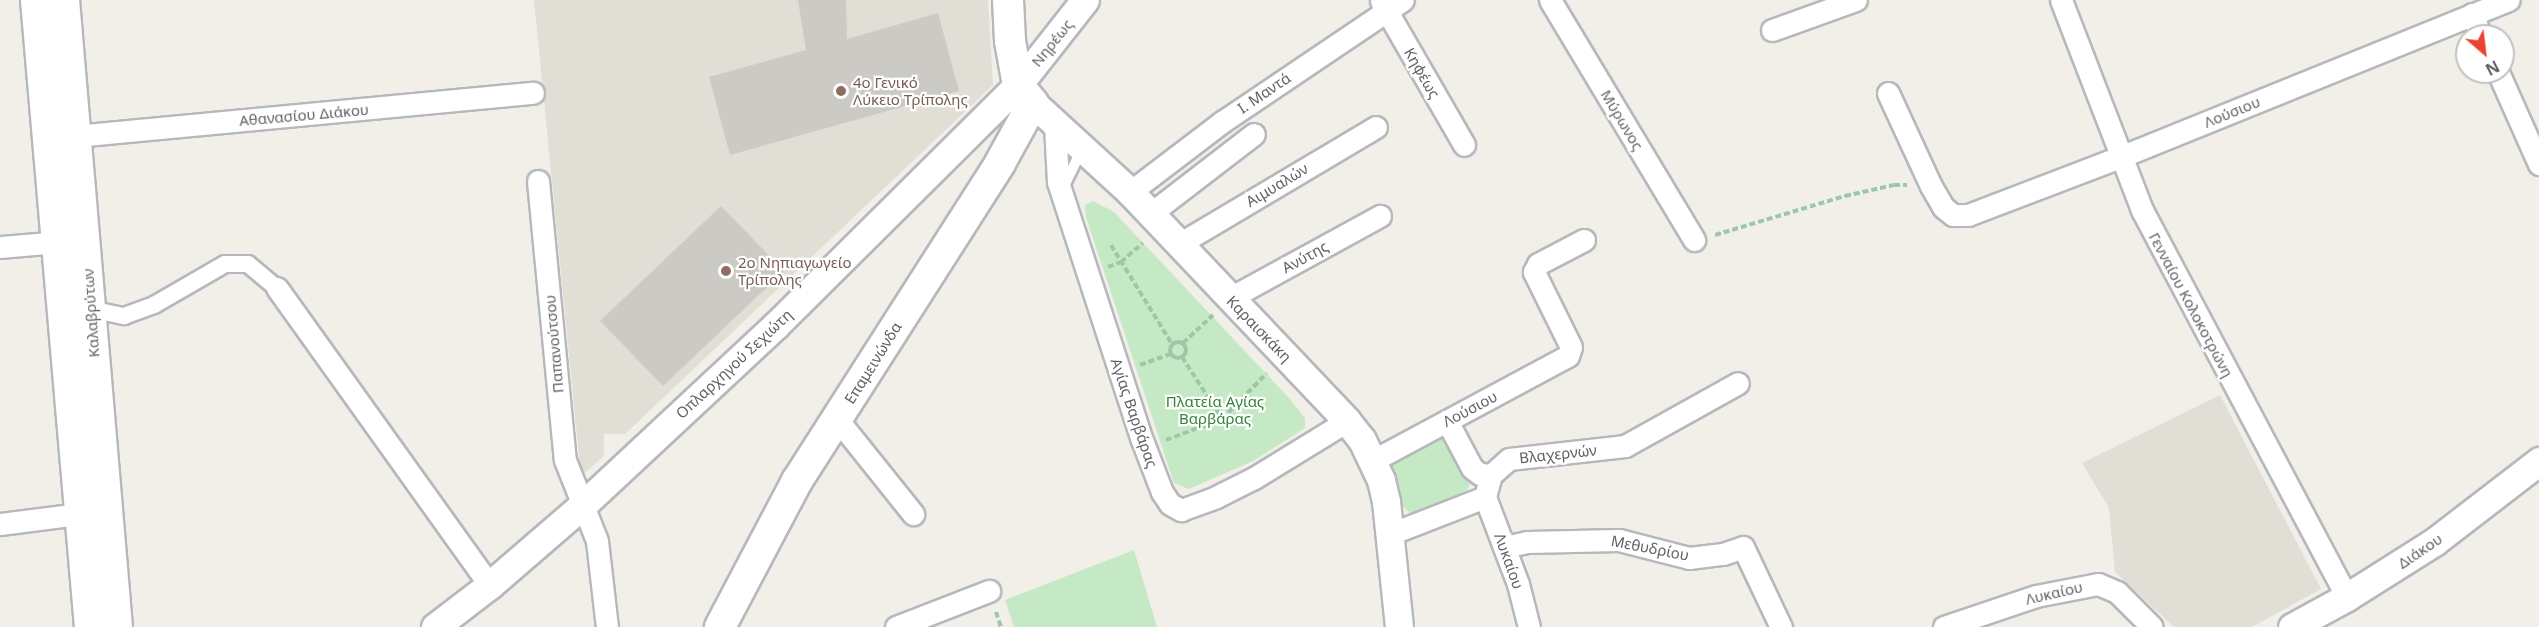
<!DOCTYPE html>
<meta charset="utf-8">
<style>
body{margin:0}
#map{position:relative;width:2539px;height:627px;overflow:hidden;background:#f1efe8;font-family:"Noto Sans",sans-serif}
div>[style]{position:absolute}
.education>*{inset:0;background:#e1ded6}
.green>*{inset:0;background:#c5e8c5}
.building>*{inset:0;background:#cccac5}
.path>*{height:4px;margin-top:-2px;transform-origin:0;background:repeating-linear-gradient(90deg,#9cc7a9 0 6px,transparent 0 9px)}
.path>.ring{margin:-2px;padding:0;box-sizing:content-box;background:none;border:4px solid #9cc7a9;border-radius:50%}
.roads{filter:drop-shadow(2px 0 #b5b8bc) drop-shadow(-2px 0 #b5b8bc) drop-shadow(0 2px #b5b8bc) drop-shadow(0 -2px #b5b8bc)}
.service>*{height:10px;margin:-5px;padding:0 5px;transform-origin:5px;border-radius:5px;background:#fff}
.pedestrian>*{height:16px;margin:-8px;padding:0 8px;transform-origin:8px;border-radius:8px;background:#fff}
.minor>*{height:21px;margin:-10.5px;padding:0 10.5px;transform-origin:10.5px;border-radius:10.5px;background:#fff}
.tertiary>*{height:27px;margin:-13.5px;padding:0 13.5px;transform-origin:13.5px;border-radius:13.5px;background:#fff}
.secondary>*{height:30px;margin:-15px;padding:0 15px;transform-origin:15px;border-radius:15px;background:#fff}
.dots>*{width:16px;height:16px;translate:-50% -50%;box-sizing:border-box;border:3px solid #fff;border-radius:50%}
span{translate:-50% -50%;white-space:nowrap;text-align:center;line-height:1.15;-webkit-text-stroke:4.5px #fff;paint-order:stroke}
.street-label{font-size:15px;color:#5f6368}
.education-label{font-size:15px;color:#785e54}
.left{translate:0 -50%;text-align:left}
.park-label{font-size:15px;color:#348238}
.north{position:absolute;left:2455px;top:24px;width:60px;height:60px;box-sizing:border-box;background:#fff;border:2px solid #bfc1c3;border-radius:50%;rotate:152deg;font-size:16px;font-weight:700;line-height:24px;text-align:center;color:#5f6368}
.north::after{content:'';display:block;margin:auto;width:21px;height:27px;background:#ea4335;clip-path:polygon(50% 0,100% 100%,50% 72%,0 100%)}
</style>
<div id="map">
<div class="education">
<div style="clip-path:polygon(534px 0,988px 0,993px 85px,625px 434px,604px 434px,604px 456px,581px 476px)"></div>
<div style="clip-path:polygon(2220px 395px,2321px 589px,2252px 627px,2174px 627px,2115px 572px,2109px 508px,2082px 463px)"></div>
</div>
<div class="green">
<div style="clip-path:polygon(1093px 201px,1114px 212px,1289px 398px,1305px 418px,1305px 428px,1253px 461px,1189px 489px,1174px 483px,1086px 217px,1085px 205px)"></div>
<div style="clip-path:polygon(1444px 435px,1452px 443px,1470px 481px,1468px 489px,1428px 512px,1413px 515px,1403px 507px,1388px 472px,1389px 461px)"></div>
<div style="clip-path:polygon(1134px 550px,1157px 627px,1014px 627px,1005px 600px)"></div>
</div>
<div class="building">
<div style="clip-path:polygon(798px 0,846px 0,847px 39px,938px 13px,959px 91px,730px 155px,709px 77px,806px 50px)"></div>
<div style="clip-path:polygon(721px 206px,784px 271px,663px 386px,600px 321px)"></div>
</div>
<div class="path">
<div style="left:1715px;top:235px;width:136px;rotate:-16.7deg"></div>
<div style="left:1845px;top:196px;width:50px;rotate:-12.7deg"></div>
<div style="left:1894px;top:185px;width:13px"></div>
<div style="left:1111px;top:245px;width:116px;rotate:58.4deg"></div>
<div style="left:1108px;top:267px;width:14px;rotate:-21deg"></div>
<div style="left:1121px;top:262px;width:29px;rotate:-41deg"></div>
<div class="ring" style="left:1170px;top:342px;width:12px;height:12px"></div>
<div style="left:1183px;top:343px;width:41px;rotate:-43deg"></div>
<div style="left:1182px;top:357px;width:90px;rotate:57.2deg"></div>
<div style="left:1140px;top:365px;width:32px;rotate:-20deg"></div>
<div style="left:1166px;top:440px;width:60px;rotate:-20.6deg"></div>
<div style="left:1222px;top:419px;width:64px;rotate:-45.6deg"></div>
<div style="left:996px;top:612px;width:16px;rotate:72deg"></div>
</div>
<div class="roads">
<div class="service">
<div style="left:1063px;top:188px;width:43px;rotate:-64deg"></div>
</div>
<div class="pedestrian">
<div style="left:90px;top:309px;width:35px;rotate:12deg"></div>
<div style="left:124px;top:316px;width:32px;rotate:-20deg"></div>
<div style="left:154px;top:305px;width:82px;rotate:-30deg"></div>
<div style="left:225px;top:264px;width:23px"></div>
<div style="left:248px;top:264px;width:38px;rotate:40deg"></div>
</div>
<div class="minor">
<div style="left:1550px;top:0;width:280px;rotate:59deg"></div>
<div style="left:2061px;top:0;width:225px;rotate:68.9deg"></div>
<div style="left:2142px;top:210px;width:438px;rotate:62.1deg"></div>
<div style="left:1381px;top:1px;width:166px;rotate:60deg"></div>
<div style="left:2472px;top:14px;width:24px;rotate:68deg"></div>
<div style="left:1772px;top:30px;width:89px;rotate:-19.7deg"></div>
<div style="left:2498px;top:72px;width:101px;rotate:66deg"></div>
<div style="left:1888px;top:93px;width:102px;rotate:65.2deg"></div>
<div style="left:1931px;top:186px;width:24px;rotate:60deg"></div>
<div style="left:1943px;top:207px;width:13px;rotate:39deg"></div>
<div style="left:1953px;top:215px;width:15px"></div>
<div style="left:1968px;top:215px;width:163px;rotate:-20.9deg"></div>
<div style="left:2120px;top:157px;width:419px;rotate:-22deg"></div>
<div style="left:1055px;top:125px;width:57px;rotate:87deg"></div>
<div style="left:1058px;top:182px;width:271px;rotate:72deg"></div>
<div style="left:1142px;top:440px;width:56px;rotate:69deg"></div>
<div style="left:1162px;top:492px;width:14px;rotate:56deg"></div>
<div style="left:1170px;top:504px;width:13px;rotate:29deg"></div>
<div style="left:1181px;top:510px;width:37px;rotate:-20deg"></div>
<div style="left:1216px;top:497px;width:42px;rotate:-26.6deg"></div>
<div style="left:1254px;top:478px;width:109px;rotate:-31.5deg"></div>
<div style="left:75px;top:136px;width:460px;rotate:-5.4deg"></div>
<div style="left:538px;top:181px;width:280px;rotate:84.5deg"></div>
<div style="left:565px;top:460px;width:87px;rotate:68.4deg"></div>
<div style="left:597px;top:541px;width:87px;rotate:83.4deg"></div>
<div style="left:1130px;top:192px;width:116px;rotate:-37.3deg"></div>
<div style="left:1222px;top:122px;width:218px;rotate:-34deg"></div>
<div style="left:1150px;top:214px;width:131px;rotate:-37.6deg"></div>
<div style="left:1179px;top:244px;width:229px;rotate:-30.7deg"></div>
<div style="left:0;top:247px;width:70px;rotate:-4.9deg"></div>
<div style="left:277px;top:288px;width:365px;rotate:54.4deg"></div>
<div style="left:1230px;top:298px;width:171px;rotate:-28.7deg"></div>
<div style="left:837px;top:419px;width:122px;rotate:51.3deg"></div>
<div style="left:1447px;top:421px;width:53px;rotate:62deg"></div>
<div style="left:1472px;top:468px;width:10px;rotate:37deg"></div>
<div style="left:1480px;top:474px;width:11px;rotate:5deg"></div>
<div style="left:1372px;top:461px;width:222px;rotate:-28.2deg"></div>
<div style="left:1568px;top:356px;width:9px;rotate:-72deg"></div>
<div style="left:1571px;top:347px;width:84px;rotate:-116.3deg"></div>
<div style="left:1534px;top:272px;width:9px;rotate:-63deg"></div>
<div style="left:1538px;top:264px;width:52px;rotate:-27.6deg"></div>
<div style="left:1485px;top:497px;width:93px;rotate:69.2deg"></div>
<div style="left:1518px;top:584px;width:44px;rotate:75.7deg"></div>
<div style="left:0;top:524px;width:95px;rotate:-7.3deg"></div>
<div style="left:1390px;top:534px;width:102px;rotate:-21.3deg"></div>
<div style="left:1485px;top:497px;width:23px;rotate:-75deg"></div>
<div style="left:1491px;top:475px;width:24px;rotate:-42deg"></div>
<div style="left:1509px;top:459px;width:117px;rotate:-6.4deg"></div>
<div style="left:1625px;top:446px;width:129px;rotate:-29.1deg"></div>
<div style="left:1504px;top:547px;width:24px;rotate:-12deg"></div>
<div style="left:1527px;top:542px;width:92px;rotate:-1.2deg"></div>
<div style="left:1619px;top:540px;width:72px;rotate:14.4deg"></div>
<div style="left:1689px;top:558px;width:34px;rotate:-7deg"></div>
<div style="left:1723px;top:554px;width:21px;rotate:-19deg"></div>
<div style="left:1743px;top:547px;width:89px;rotate:64.6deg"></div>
<div style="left:896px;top:627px;width:100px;rotate:-21.2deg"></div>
<div style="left:1944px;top:627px;width:97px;rotate:-18.6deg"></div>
<div style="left:2036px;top:596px;width:63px;rotate:-11deg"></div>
<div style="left:2098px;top:584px;width:21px;rotate:23deg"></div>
<div style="left:2117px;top:592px;width:49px;rotate:45deg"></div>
</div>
<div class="tertiary">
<div style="left:1033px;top:103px;width:132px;rotate:42.5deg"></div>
<div style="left:1130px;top:192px;width:315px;rotate:46.5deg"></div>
<div style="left:1347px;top:421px;width:24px;rotate:52deg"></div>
<div style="left:1362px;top:440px;width:44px;rotate:64.6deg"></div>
<div style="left:1381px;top:480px;width:22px;rotate:77deg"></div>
<div style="left:1386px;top:501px;width:127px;rotate:84.1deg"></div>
<div style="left:435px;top:627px;width:69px;rotate:-37.4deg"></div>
<div style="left:490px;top:585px;width:124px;rotate:-40.8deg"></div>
<div style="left:584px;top:504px;width:262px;rotate:-43deg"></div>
<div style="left:776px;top:325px;width:341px;rotate:-44.8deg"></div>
<div style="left:1018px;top:85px;width:108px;rotate:-51.8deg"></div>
<div style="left:2292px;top:627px;width:63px;rotate:-28.6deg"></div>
<div style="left:2347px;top:597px;width:103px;rotate:-32.3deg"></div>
<div style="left:2434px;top:542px;width:133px;rotate:-37.6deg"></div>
</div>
<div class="secondary">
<div style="left:36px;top:0;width:629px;rotate:85.08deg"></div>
<div style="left:64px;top:0;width:629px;rotate:85.17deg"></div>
<div style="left:720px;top:627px;width:165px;rotate:-62.2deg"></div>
<div style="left:797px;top:481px;width:377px;rotate:-57.4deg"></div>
<div style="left:1000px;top:163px;width:68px;rotate:-61.2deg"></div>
<div style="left:1033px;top:103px;width:23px;rotate:-130deg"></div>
<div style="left:1018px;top:85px;width:45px;rotate:-100.3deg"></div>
<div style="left:1010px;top:41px;width:41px;rotate:-92.8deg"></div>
</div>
</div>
<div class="dots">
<div style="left:841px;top:91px;background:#8d6e63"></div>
<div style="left:726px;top:271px;background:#8d6e63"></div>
</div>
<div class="street-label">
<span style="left:1052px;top:43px;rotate:-51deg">Νηρέως</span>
<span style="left:1422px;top:73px;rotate:60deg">Κηφέως</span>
<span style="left:1264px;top:93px;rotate:-34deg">Ι. Μαντά</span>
<span style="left:2232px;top:112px;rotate:-22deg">Λούσιου</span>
<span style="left:304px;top:115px;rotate:-5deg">Αθανασίου Διάκου</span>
<span style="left:1622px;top:120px;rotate:59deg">Μύρωνος</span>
<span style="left:1277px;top:185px;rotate:-31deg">Αιμυαλών</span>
<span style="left:1305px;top:257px;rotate:-29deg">Ανύτης</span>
<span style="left:2191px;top:305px;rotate:62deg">Γενναίου Κολοκοτρώνη</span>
<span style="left:91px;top:313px;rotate:-94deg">Καλαβρύτων</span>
<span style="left:1259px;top:329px;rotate:46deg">Καραισκάκη</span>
<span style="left:554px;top:344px;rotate:-95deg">Παπανούτσου</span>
<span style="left:873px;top:363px;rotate:-58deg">Επαμεινώνδα</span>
<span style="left:734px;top:364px;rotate:-43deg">Οπλαρχηγού Σεχιώτη</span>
<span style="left:1470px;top:409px;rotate:-28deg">Λούσιου</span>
<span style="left:1134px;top:413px;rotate:71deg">Αγίας Βαρβάρας</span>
<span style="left:1558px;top:454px;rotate:-6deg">Βλαχερνών</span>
<span style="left:1650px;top:548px;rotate:11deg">Μεθυδρίου</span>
<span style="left:2420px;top:551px;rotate:-34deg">Διάκου</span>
<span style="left:1509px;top:561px;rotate:70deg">Λυκαίου</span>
<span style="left:2054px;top:593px;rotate:-13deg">Λυκαίου</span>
</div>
<div class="education-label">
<span class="left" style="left:853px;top:91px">4ο Γενικό<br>Λύκειο Τρίπολης</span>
<span class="left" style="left:738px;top:271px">2ο Νηπιαγωγείο<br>Τρίπολης</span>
</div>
<div class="park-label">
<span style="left:1215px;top:410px">Πλατεία Αγίας<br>Βαρβάρας</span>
</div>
<div class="north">N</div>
</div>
